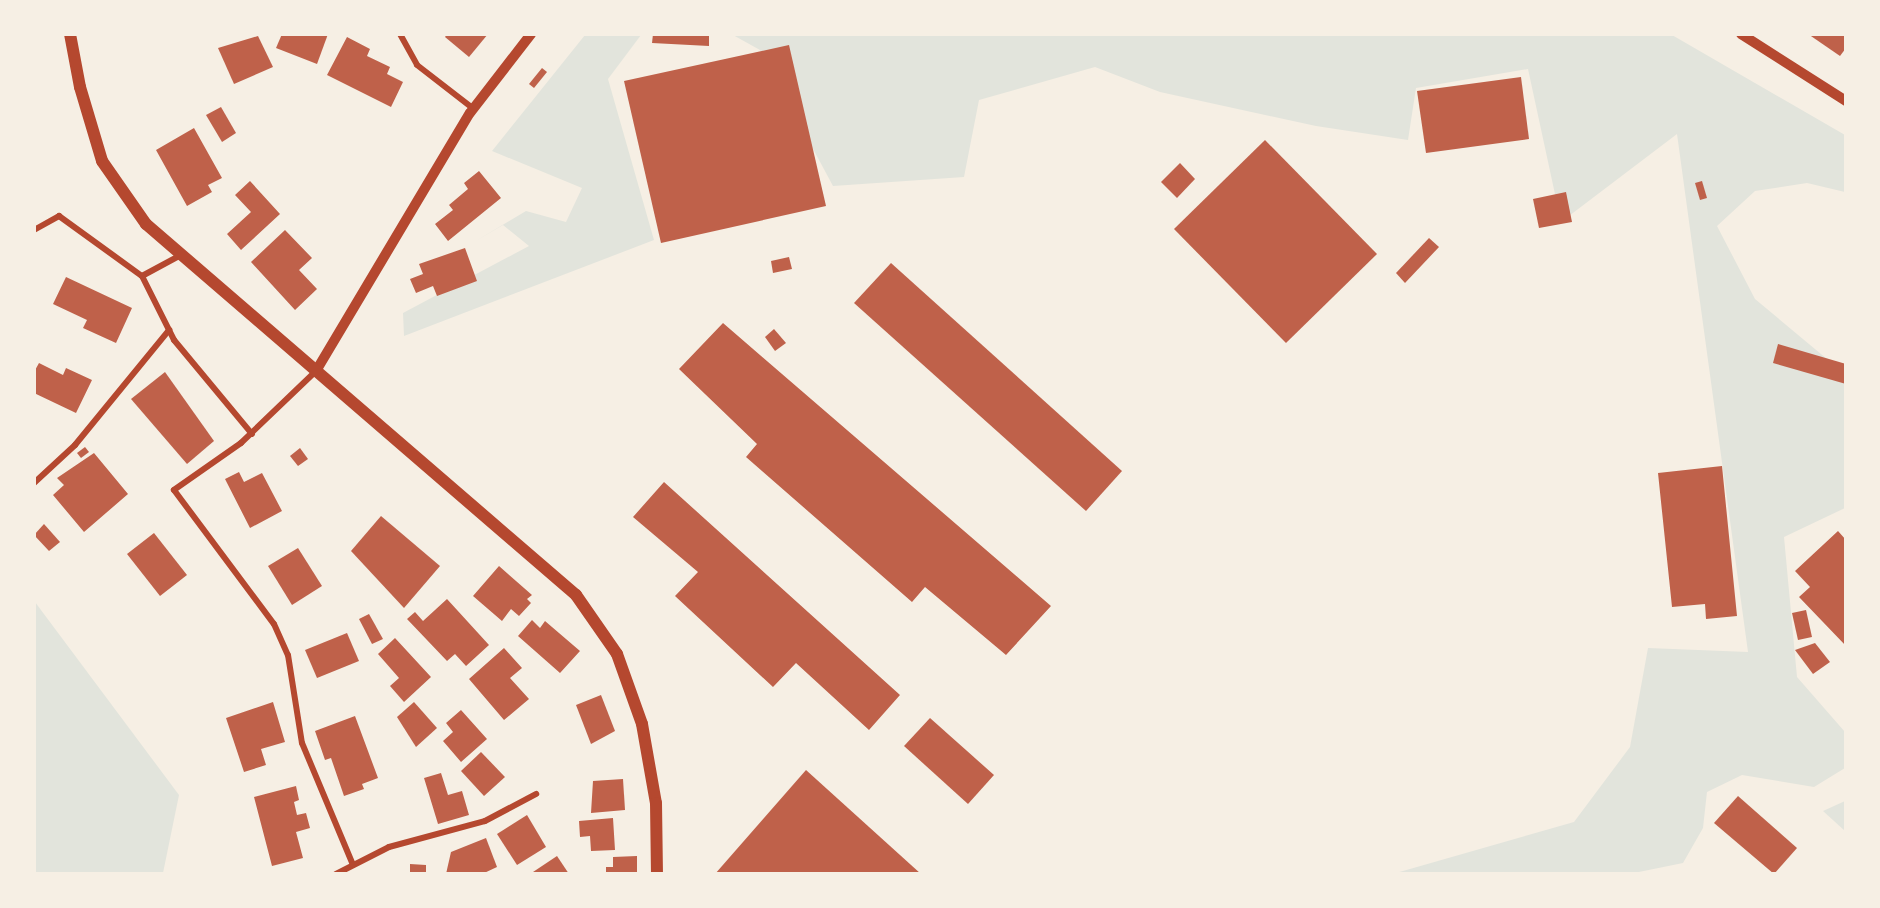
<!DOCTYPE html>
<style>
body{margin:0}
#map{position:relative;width:1880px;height:908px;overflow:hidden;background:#f6efe4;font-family:Helvetica,sans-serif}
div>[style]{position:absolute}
.green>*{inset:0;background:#e2e4dc}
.building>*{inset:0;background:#bf614a}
.minor>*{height:6px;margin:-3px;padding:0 3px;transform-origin:3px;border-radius:3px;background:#b5482f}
.tertiary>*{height:10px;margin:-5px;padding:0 5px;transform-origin:5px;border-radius:5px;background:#b5482f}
.secondary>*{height:12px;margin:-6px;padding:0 6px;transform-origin:6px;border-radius:6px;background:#b5482f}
span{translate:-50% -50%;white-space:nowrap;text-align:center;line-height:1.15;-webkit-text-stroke:6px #f6efe4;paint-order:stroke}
.frame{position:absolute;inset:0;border:36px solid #f6efe4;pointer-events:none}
</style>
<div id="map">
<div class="green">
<div style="clip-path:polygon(585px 35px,641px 35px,608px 79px,654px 240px,404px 336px,403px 313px,529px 246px,503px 225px,474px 242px,526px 211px,566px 222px,582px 188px,492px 151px)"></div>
<div style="clip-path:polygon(733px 35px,1672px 35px,1845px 135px,1845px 192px,1807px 183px,1755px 191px,1717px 226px,1755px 299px,1845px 374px,1845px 508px,1784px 537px,1797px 677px,1845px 732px,1845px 768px,1814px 787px,1742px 775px,1707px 792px,1703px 828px,1683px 863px,1629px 874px,1396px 873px,1574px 822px,1630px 747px,1648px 648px,1748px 652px,1677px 134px,1561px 222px,1528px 69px,1416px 88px,1408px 140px,1316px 126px,1160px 92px,1095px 67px,979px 100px,964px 177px,833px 186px,760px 50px)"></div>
<div style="clip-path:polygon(35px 602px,179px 795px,163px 873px,35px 873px)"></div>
<div style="clip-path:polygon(1845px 801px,1845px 831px,1823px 811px)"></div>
</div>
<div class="building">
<div style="clip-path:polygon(282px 34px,328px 34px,317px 64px,276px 48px)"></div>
<div style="clip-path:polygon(447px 34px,488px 34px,469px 57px,445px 37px)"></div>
<div style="clip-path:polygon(653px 34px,709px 34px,709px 46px,652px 43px)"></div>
<div style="clip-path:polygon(1808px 34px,1846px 34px,1846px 48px,1840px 56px)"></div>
<div style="clip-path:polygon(258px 36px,273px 67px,234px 84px,218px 48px)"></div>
<div style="clip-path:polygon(347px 37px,370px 49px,367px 56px,390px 67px,387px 74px,403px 82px,391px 107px,327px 75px)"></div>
<div style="clip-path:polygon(789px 45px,826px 206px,661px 243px,624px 81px)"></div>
<div style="clip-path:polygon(542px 68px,547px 72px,534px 88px,529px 84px)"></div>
<div style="clip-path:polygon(1521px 77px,1529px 139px,1426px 153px,1417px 91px)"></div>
<div style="clip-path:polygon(221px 107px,236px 133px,222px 142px,206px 115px)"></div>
<div style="clip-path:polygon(194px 128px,222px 178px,208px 185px,212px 192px,187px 206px,156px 150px)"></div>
<div style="clip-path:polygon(1265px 140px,1377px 254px,1286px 343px,1174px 229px)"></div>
<div style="clip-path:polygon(1180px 163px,1195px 179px,1177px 198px,1161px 182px)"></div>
<div style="clip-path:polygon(479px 171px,501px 198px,448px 241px,435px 224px,453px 210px,449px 205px,468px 189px,464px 183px)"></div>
<div style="clip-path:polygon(250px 181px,280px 214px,241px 250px,227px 234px,251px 212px,235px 195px)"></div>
<div style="clip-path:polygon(1702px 181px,1707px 198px,1700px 200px,1695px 183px)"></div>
<div style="clip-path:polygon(1566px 192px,1572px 222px,1539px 228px,1533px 199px)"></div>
<div style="clip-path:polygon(285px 230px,312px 258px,299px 270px,317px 289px,295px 310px,251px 262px)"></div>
<div style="clip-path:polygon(1429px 238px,1439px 247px,1405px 283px,1396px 273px)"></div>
<div style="clip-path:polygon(465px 248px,477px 281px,437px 296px,433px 286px,416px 293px,410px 279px,423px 274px,419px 264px)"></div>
<div style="clip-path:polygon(789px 257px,792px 269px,773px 273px,771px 261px)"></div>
<div style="clip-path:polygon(891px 263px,1122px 471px,1086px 511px,854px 303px)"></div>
<div style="clip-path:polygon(66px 277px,132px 308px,116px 343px,83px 328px,87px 320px,53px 304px)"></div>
<div style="clip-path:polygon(723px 323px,1051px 606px,1006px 655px,925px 587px,912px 602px,746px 457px,757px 444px,679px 369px)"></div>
<div style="clip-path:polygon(774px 329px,786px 343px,775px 351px,765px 337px)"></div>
<div style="clip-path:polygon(1778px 344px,1846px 364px,1846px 384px,1773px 363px)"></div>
<div style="clip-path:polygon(39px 363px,63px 375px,66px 368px,92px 380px,76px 413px,34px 393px,34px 372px)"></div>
<div style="clip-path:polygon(165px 372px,214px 441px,187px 464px,131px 399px)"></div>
<div style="clip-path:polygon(85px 447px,89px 452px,81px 458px,77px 453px)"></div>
<div style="clip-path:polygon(300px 448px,308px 459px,298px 466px,290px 456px)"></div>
<div style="clip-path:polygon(94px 453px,128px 494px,84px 532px,53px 495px,64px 485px,57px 478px)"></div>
<div style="clip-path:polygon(1722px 466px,1737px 616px,1706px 619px,1705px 604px,1672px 607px,1658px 473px)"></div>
<div style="clip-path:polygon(239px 472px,244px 482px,262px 473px,282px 511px,250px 528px,225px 479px)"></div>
<div style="clip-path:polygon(664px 482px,900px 695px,869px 730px,796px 663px,773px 687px,675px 596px,698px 572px,633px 517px)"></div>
<div style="clip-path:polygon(381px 516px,440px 566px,404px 608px,351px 551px)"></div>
<div style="clip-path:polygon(44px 524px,60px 542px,49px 551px,34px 535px)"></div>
<div style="clip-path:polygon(1838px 531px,1846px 540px,1846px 646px,1799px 597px,1810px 587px,1795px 571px)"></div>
<div style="clip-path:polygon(154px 533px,187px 575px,160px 596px,127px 554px)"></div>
<div style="clip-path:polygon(298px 548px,322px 586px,292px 605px,268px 566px)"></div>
<div style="clip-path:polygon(499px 566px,532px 595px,527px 599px,531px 603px,519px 616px,511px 609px,502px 621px,473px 596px)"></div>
<div style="clip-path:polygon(447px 599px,489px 645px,466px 666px,455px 654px,447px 661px,407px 619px,415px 612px,423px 621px)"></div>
<div style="clip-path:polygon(1806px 610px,1812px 637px,1798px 640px,1792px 613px)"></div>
<div style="clip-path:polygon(369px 614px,383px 639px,372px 644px,359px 619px)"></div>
<div style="clip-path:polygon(532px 620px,540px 628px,545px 621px,580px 651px,560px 673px,518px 636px)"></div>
<div style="clip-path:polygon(347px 633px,359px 661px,317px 678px,305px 650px)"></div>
<div style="clip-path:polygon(395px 638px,431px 677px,404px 702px,390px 686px,399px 678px,378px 654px)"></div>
<div style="clip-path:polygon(1815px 643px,1830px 662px,1813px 674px,1795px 650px)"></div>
<div style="clip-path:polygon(504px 648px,522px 668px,510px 678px,529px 699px,504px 720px,469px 679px)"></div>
<div style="clip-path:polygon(601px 695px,615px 731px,591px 744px,576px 705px)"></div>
<div style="clip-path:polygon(273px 702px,285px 742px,261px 749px,266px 765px,244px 772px,226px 718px)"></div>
<div style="clip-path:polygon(414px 702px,437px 728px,416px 747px,397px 717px)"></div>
<div style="clip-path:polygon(461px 710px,487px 739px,461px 762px,443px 741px,453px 732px,446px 723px)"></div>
<div style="clip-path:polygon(355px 716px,378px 778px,362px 784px,364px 789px,344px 796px,331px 758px,325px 760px,315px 731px)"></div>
<div style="clip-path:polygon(930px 718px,994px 775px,968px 804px,904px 746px)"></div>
<div style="clip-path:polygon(481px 752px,505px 777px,484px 796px,461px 771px)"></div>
<div style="clip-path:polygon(806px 770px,921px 874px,715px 874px)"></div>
<div style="clip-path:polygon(441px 773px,448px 795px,462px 791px,469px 815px,438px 824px,424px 778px)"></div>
<div style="clip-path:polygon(623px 779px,625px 810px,591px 813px,593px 781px)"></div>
<div style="clip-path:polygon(296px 786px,299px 800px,294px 802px,297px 815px,306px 813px,310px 828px,296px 832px,303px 858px,272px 866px,254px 797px)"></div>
<div style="clip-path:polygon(1738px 796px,1797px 848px,1774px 874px,1714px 823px)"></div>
<div style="clip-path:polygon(527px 815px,546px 847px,517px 865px,497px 834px)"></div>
<div style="clip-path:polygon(613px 818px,615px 850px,591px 851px,590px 836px,580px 837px,579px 821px)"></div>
<div style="clip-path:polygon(486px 838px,497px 867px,482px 874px,446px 874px,451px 852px)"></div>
<div style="clip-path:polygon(557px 856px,569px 874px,530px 874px)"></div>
<div style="clip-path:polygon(637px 856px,637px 874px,606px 874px,606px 867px,613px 867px,613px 857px)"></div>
<div style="clip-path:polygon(410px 864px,426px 865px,426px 874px,410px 874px)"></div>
</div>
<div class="minor">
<div style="left:400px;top:34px;width:35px;rotate:61deg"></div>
<div style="left:417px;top:65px;width:72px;rotate:37.7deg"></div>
<div style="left:34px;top:230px;width:29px;rotate:-29deg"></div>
<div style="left:59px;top:216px;width:102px;rotate:35.9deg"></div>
<div style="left:142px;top:276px;width:42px;rotate:-28.4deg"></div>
<div style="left:142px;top:276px;width:72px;rotate:63.4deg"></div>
<div style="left:174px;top:340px;width:122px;rotate:50.3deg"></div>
<div style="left:316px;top:371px;width:104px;rotate:136.2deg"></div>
<div style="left:241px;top:443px;width:82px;rotate:145deg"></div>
<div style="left:174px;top:490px;width:167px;rotate:53.3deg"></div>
<div style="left:274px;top:624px;width:34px;rotate:66deg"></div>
<div style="left:288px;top:655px;width:89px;rotate:81deg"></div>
<div style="left:302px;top:743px;width:132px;rotate:67.3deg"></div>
<div style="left:34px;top:483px;width:56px;rotate:-42.8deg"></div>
<div style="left:75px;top:445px;width:149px;rotate:-50.7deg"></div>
<div style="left:336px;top:874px;width:59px;rotate:-27deg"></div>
<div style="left:389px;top:847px;width:99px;rotate:-15.2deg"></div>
<div style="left:485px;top:821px;width:58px;rotate:-27.9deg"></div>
</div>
<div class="tertiary">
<div style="left:1741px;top:34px;width:125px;rotate:32.5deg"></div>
<div style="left:316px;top:371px;width:300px;rotate:-59.2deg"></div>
<div style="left:470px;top:113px;width:100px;rotate:-52.3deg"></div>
</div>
<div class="secondary">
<div style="left:70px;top:34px;width:54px;rotate:79.3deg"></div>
<div style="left:80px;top:87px;width:77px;rotate:73.4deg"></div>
<div style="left:102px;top:161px;width:77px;rotate:55.1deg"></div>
<div style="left:146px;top:224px;width:568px;rotate:40.79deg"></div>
<div style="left:576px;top:595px;width:72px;rotate:55.2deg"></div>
<div style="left:617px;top:654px;width:74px;rotate:70.3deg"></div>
<div style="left:642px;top:724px;width:80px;rotate:80deg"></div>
<div style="left:656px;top:803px;width:71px;rotate:89.2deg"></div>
</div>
<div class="frame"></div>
</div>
